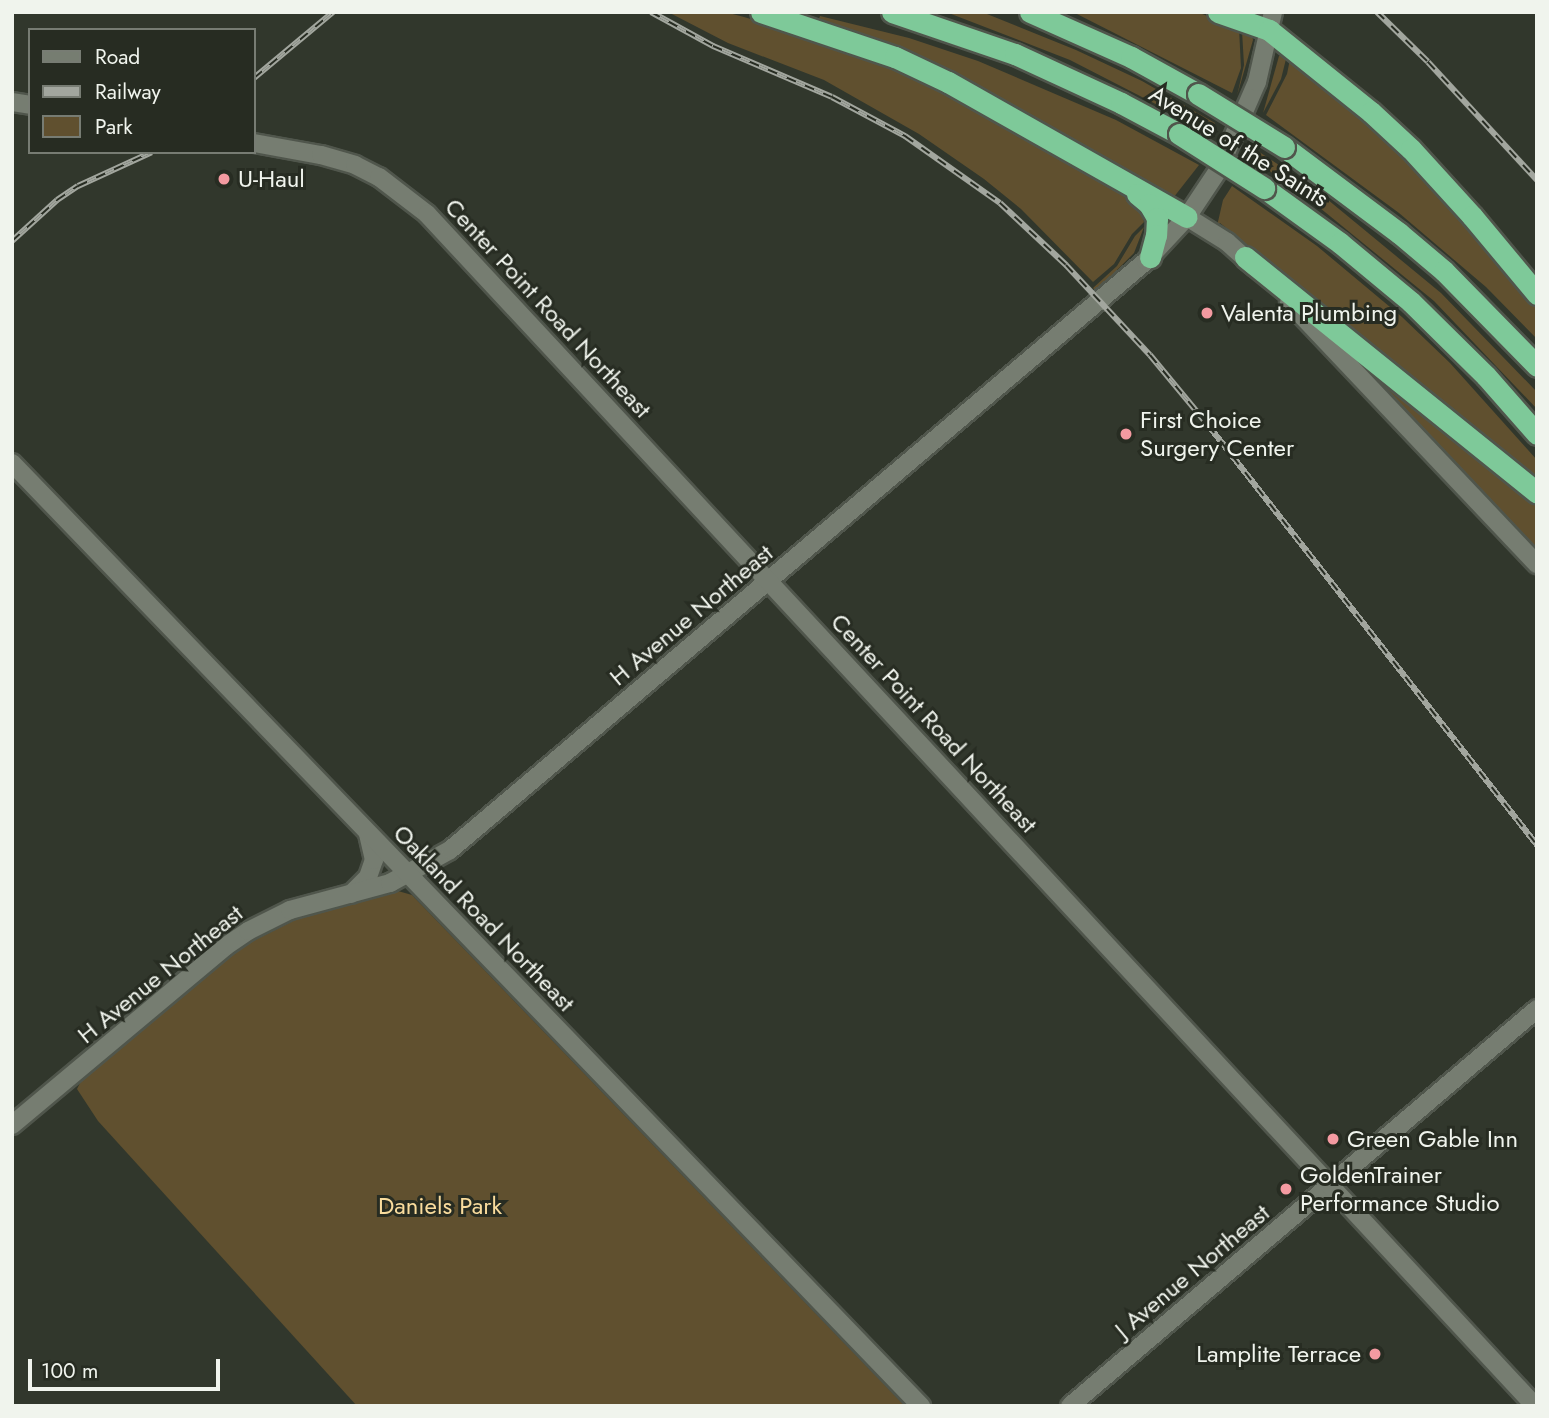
<!DOCTYPE html>
<style>
body{margin:0}
#map{position:relative;width:1549px;height:1418px;overflow:hidden;background:#31372c;font-family:Jost,sans-serif}
div>[style]{position:absolute}
.green>*{inset:0;background:#60502f}
.roads{filter:drop-shadow(2px 0 #50564c) drop-shadow(-2px 0 #50564c) drop-shadow(0 2px #50564c) drop-shadow(0 -2px #50564c)}
.tertiary>*{height:18px;margin:-9px;padding:0 9px;transform-origin:9px;border-radius:9px;background:#767d71}
.secondary>*{height:18px;margin:-9px;padding:0 9px;transform-origin:9px;border-radius:9px;background:#767d71}
.motorway>*{height:21px;margin:-10.5px;padding:0 10.5px;transform-origin:10.5px;border-radius:10.5px;background:#7ec999}
.rail>*{height:6px;margin-top:-3px;transform-origin:0;background:repeating-linear-gradient(90deg,#272c22 0 10px,#a2a69e 0 20px);box-sizing:border-box;border-block:2px solid #a2a69e}
.bridges{filter:drop-shadow(2px 0 #50564c) drop-shadow(-2px 0 #50564c) drop-shadow(0 2px #50564c) drop-shadow(0 -2px #50564c)}
.motorway-bridge>*{height:21px;margin:-10.5px;padding:0 10.5px;transform-origin:10.5px;border-radius:10.5px;background:#7ec999}
.dots>*{width:19px;height:19px;translate:-50% -50%;box-sizing:border-box;border:4px solid #272c22;border-radius:50%}
span{translate:-50% -50%;white-space:nowrap;text-align:center;line-height:1.15;-webkit-text-stroke:6px #272c22;paint-order:stroke}
.street-label{font-size:24px;color:#f0f4ed}
.poi-label{font-size:24px;color:#f0f4ed}
.left{translate:0 -50%;text-align:left}
.right{translate:-100% -50%;text-align:right}
.park-label{font-size:24px;color:#f9dc9d}
.frame{position:absolute;inset:0;border:14px solid #f0f4ed;pointer-events:none}
.legend{position:absolute;left:28px;top:28px;width:228px;height:126px;box-sizing:border-box;background:#272c22;border:2px solid #777c73;margin:0;padding:9px 12px;list-style:none;font-size:21px;color:#f0f4ed}
.legend li{display:flex;align-items:center;gap:14px;height:35px}
.legend b{width:35px;border:2px solid #777c73}
.scale{position:absolute;left:28px;top:1359px;width:192px;height:32px;box-sizing:border-box;border:4px solid #f0f4ed;border-top:0;padding-left:9px;font-size:21px;line-height:24px;white-space:nowrap;color:#f0f4ed;-webkit-text-stroke:5px #272c22;paint-order:stroke}
</style>
<div id="map">
<div class="green">
<div style="clip-path:polygon(668px 12px,725px 12px,744px 17px,835px 44px,913px 75px,968px 104px,1132px 201px,1141px 210px,1144px 222px,1132px 234px,1114px 264px,1093px 282px,1021px 209px,984px 179px,919px 134px,824px 80px,728px 43px)"></div>
<div style="clip-path:polygon(946px 12px,982px 12px,1076px 50px,1142px 81px,1215px 123px,1210px 132px,1070px 60px)"></div>
<div style="clip-path:polygon(1073px 12px,1197px 12px,1239px 28px,1241px 68px,1232px 93px)"></div>
<div style="clip-path:polygon(820px 16px,909px 38px,978px 61px,1116px 120px,1199px 165px,1170px 202px,818px 21px)"></div>
<div style="clip-path:polygon(1242px 31px,1252px 35px,1253px 40px,1237px 96px,1244px 65px)"></div>
<div style="clip-path:polygon(1287px 55px,1281px 79px,1263px 113px,1279px 56px)"></div>
<div style="clip-path:polygon(1298px 58px,1435px 184px,1537px 306px,1537px 339px,1486px 287px,1399px 213px,1266px 115px,1287px 74px,1290px 59px)"></div>
<div style="clip-path:polygon(1255px 149px,1316px 190px,1441px 293px,1537px 392px,1537px 409px,1434px 301px,1309px 199px,1250px 157px)"></div>
<div style="clip-path:polygon(1232px 186px,1317px 246px,1402px 317px,1450px 363px,1537px 460px,1537px 484px,1266px 260px,1220px 223px,1217px 226px,1223px 200px)"></div>
<div style="clip-path:polygon(1144px 227px,1134px 253px,1096px 291px,1093px 288px,1117px 266px,1135px 236px)"></div>
<div style="clip-path:polygon(1367px 368px,1537px 504px,1537px 553px,1365px 371px)"></div>
<div style="clip-path:polygon(398px 891px,412px 895px,905px 1406px,357px 1406px,98px 1121px,77px 1089px,81px 1081px,224px 960px,247px 944px,303px 916px)"></div>
</div>
<div class="roads">
<div class="tertiary">
<div style="left:1187px;top:217px;width:47px;rotate:32deg"></div>
<div style="left:1227px;top:242px;width:38px;rotate:42deg"></div>
<div style="left:1289px;top:302px;width:361px;rotate:46.6deg"></div>
<div style="left:351px;top:894px;width:24px;rotate:-45deg"></div>
<div style="left:368px;top:877px;width:18px;rotate:-71deg"></div>
<div style="left:374px;top:860px;width:28px;rotate:-103deg"></div>
<div style="left:12px;top:1125px;width:279px;rotate:-39.9deg"></div>
<div style="left:226px;top:946px;width:27px;rotate:-34deg"></div>
<div style="left:248px;top:931px;width:47px;rotate:-26.6deg"></div>
<div style="left:290px;top:910px;width:104px;rotate:-15.1deg"></div>
<div style="left:390px;top:883px;width:68px;rotate:-28.8deg"></div>
<div style="left:450px;top:850px;width:912px;rotate:-40.24deg"></div>
<div style="left:1146px;top:261px;width:60px;rotate:-47deg"></div>
<div style="left:1187px;top:217px;width:58px;rotate:-56.3deg"></div>
<div style="left:1219px;top:169px;width:95px;rotate:-66.4deg"></div>
<div style="left:1257px;top:82px;width:72px;rotate:-77.1deg"></div>
<div style="left:1070px;top:1406px;width:613px;rotate:-40.37deg"></div>
</div>
<div class="secondary">
<div style="left:12px;top:102px;width:18px;rotate:9deg"></div>
<div style="left:254px;top:143px;width:68px;rotate:10.2deg"></div>
<div style="left:321px;top:155px;width:35px;rotate:16deg"></div>
<div style="left:355px;top:165px;width:27px;rotate:27deg"></div>
<div style="left:379px;top:177px;width:61px;rotate:37.6deg"></div>
<div style="left:427px;top:214px;width:1627px;rotate:47.09deg"></div>
<div style="left:12px;top:463px;width:1310px;rotate:46.05deg"></div>
</div>
<div class="motorway">
<div style="left:761px;top:12px;width:141px;rotate:18.6deg"></div>
<div style="left:895px;top:57px;width:59px;rotate:25.3deg"></div>
<div style="left:948px;top:82px;width:274px;rotate:29.5deg"></div>
<div style="left:892px;top:12px;width:130px;rotate:18.9deg"></div>
<div style="left:1015px;top:54px;width:117px;rotate:24.8deg"></div>
<div style="left:1121px;top:103px;width:66px;rotate:28.1deg"></div>
<div style="left:1030px;top:12px;width:111px;rotate:24deg"></div>
<div style="left:1131px;top:57px;width:77px;rotate:28.9deg"></div>
<div style="left:1218px;top:12px;width:54px;rotate:19.4deg"></div>
<div style="left:1269px;top:30px;width:131px;rotate:38.8deg"></div>
<div style="left:1371px;top:112px;width:54px;rotate:42.8deg"></div>
<div style="left:1411px;top:149px;width:91px;rotate:47.7deg"></div>
<div style="left:1472px;top:216px;width:102px;rotate:50.2deg"></div>
<div style="left:1284px;top:147px;width:144px;rotate:36.8deg"></div>
<div style="left:1399px;top:233px;width:59px;rotate:40.2deg"></div>
<div style="left:1444px;top:271px;width:133px;rotate:45.6deg"></div>
<div style="left:1264px;top:188px;width:94px;rotate:35.9deg"></div>
<div style="left:1340px;top:243px;width:92px;rotate:39.7deg"></div>
<div style="left:1411px;top:302px;width:105px;rotate:44.6deg"></div>
<div style="left:1486px;top:376px;width:77px;rotate:48.7deg"></div>
<div style="left:1137px;top:194px;width:16px;rotate:40deg"></div>
<div style="left:1149px;top:204px;width:16px;rotate:60deg"></div>
<div style="left:1157px;top:218px;width:17px;rotate:93deg"></div>
<div style="left:1156px;top:235px;width:23px;rotate:105deg"></div>
<div style="left:1245px;top:257px;width:375px;rotate:38.9deg"></div>
</div>
</div>
<div class="rail">
<div style="left:651px;top:12px;width:71px;rotate:28.7deg"></div>
<div style="left:713px;top:46px;width:129px;rotate:23.2deg"></div>
<div style="left:832px;top:97px;width:83px;rotate:28.1deg"></div>
<div style="left:905px;top:136px;width:116px;rotate:35.2deg"></div>
<div style="left:1000px;top:203px;width:91px;rotate:43.2deg"></div>
<div style="left:1066px;top:265px;width:123px;rotate:47deg"></div>
<div style="left:1150px;top:355px;width:91px;rotate:50.4deg"></div>
<div style="left:1208px;top:425px;width:534px;rotate:51.93deg"></div>
<div style="left:1377px;top:12px;width:71px;rotate:44.4deg"></div>
<div style="left:1428px;top:62px;width:161px;rotate:47.3deg"></div>
<div style="left:254px;top:78px;width:103px;rotate:-39.9deg"></div>
<div style="left:12px;top:241px;width:61px;rotate:-42.3deg"></div>
<div style="left:57px;top:200px;width:25px;rotate:-34deg"></div>
<div style="left:78px;top:186px;width:81px;rotate:-24.7deg"></div>
</div>
<div class="bridges">
<div class="motorway-bridge">
<div style="left:1198px;top:94px;width:101px;rotate:31.6deg"></div>
<div style="left:1179px;top:134px;width:101px;rotate:32.4deg"></div>
</div>
</div>
<div class="dots">
<div style="left:224px;top:179px;background:#f49aa1"></div>
<div style="left:1207px;top:313px;background:#f49aa1"></div>
<div style="left:1126px;top:434px;background:#f49aa1"></div>
<div style="left:1333px;top:1139px;background:#f49aa1"></div>
<div style="left:1286px;top:1189px;background:#f49aa1"></div>
<div style="left:1375px;top:1354px;background:#f49aa1"></div>
</div>
<div class="street-label">
<span style="left:1239px;top:146px;rotate:32deg">Avenue of the Saints</span>
<span style="left:548px;top:308px;rotate:47deg">Center Point Road Northeast</span>
<span style="left:691px;top:615px;rotate:-40deg">H Avenue Northeast</span>
<span style="left:934px;top:723px;rotate:47deg">Center Point Road Northeast</span>
<span style="left:484px;top:918px;rotate:46deg">Oakland Road Northeast</span>
<span style="left:160px;top:974px;rotate:-39deg">H Avenue Northeast</span>
<span style="left:1192px;top:1271px;rotate:-40deg">J Avenue Northeast</span>
</div>
<div class="poi-label">
<span class="left" style="left:238px;top:179px">U-Haul</span>
<span class="left" style="left:1221px;top:313px">Valenta Plumbing</span>
<span class="left" style="left:1140px;top:434px">First Choice<br>Surgery Center</span>
<span class="left" style="left:1347px;top:1139px">Green Gable Inn</span>
<span class="left" style="left:1300px;top:1189px">GoldenTrainer<br>Performance Studio</span>
<span class="right" style="left:1361px;top:1354px">Lamplite Terrace</span>
</div>
<div class="park-label">
<span style="left:440px;top:1206px">Daniels Park</span>
</div>
<div class="frame"></div>
<ul class="legend">
<li><b style="height:9px;background:#767d71"></b>Road</li>
<li><b style="height:9px;background:#a2a69e"></b>Railway</li>
<li><b style="height:19px;background:#60502f"></b>Park</li>
</ul>
<div class="scale">100 m</div>
</div>
